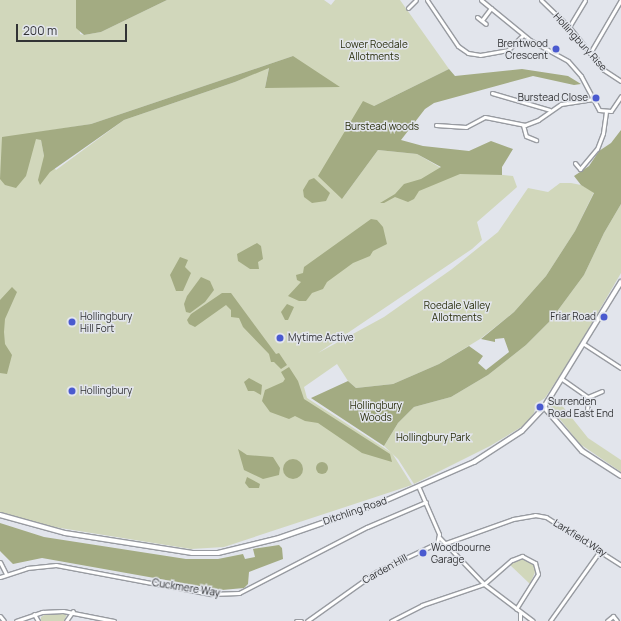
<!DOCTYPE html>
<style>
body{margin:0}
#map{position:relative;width:621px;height:621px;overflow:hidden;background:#e2e5ec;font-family:Manrope,sans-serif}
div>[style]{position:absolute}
.green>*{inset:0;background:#d1d7bb}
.forest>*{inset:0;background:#a3ab82}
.round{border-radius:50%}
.roads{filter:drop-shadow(1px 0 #989ba1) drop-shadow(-1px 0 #989ba1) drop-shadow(0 1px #989ba1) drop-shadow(0 -1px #989ba1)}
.street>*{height:3px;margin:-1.5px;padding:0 1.5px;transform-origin:1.5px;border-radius:1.5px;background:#fff}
.secondary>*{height:4px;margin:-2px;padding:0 2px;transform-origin:2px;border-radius:2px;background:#fff}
.dots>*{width:11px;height:11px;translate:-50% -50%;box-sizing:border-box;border:2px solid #e2e5ec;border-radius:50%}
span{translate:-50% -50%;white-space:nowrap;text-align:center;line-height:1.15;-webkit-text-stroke:3px #e2e5ec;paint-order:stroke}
.street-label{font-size:10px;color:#323335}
.poi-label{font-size:10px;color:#323335}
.right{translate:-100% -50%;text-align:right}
.left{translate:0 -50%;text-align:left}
.park-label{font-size:10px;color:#292e0c}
.scale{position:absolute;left:16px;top:24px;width:111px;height:18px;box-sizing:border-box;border:2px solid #323335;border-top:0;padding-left:5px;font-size:12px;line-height:14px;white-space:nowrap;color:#323335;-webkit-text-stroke:3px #e2e5ec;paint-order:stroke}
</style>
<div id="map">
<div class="green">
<div style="clip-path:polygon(evenodd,0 0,76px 0,80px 34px,84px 35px,101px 32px,167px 0,324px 0,331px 5px,335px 0,400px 0,449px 69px,374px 106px,342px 199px,378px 150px,417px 154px,441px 168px,513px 176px,517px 187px,477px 222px,482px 240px,472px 249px,318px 353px,384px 317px,452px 269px,498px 232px,528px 188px,548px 192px,560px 183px,571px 183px,581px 185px,594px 192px,575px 231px,546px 276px,514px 312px,480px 339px,439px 364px,393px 384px,356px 388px,348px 381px,337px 364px,304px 387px,307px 398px,392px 453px,412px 485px,224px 547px,191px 549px,48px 526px,0 512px,0 0,293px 56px,265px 88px,269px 67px,235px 82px,124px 120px,56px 170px,44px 156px,41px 140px,34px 133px,91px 124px,293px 56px)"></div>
<div style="clip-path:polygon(621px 204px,621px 273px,572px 357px,545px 398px,536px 404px,534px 413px,523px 426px,490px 446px,414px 484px,398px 459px,384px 446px,398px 423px,414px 407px,451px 397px,488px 375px,526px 345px,550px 321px,584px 275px,604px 233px)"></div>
<div style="clip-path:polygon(556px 398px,588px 438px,621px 460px,621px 472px,580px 444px,550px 407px)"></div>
<div style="clip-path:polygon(522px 558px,533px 563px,536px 570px,530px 584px,509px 564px)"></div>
<div style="clip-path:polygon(46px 614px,61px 613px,67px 614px,64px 621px,41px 621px,41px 617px)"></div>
</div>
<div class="forest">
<div style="clip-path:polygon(76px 0,167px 0,101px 32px,84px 35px,76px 28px)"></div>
<div style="clip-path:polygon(293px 56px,340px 87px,265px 88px,269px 68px,235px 82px,124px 120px,50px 172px,40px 185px,38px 180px,44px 156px,41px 140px,36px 139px,26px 176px,16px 188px,5px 185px,0 179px,2px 137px,91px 124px)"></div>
<div style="clip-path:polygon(449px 69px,455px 76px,522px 69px,568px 76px,581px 84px,574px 85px,533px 76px,434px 103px,425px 109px,401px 140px,423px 146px,469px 151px,491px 141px,513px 149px,502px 167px,502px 175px,460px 174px,419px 191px,414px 199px,408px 202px,395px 197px,384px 203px,380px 203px,395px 194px,404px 184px,421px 179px,441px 167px,417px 154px,378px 150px,342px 199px,318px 176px,363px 101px,374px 106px)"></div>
<div style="clip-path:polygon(621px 130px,621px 204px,604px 233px,584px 275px,550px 321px,526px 345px,488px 375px,451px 397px,414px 407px,398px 423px,384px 446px,311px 398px,348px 381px,356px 388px,393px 384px,439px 364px,469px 346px,483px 356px,478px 363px,486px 370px,509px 352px,504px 338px,495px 339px,495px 342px,481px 339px,514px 312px,546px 276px,575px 231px,594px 193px,581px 185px,574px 176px,589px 166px,599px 151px,611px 143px)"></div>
<div style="clip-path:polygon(314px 178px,330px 193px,326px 201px,312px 203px,304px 197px,303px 190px,309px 180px)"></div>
<div style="clip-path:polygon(371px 219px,377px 220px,383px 227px,387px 244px,373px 251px,370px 256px,353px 263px,327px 282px,323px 289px,312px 293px,306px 301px,299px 301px,288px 296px,301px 282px,297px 280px,296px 275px,303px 273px,304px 267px)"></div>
<div style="clip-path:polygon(257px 243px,261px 246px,263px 259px,258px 262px,259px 269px,250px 269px,238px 261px,237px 254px)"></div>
<div style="clip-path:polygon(180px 257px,188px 260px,185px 267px,191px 273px,183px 291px,176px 291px,170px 275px)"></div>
<div style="clip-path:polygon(201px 277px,210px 281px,214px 290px,205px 302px,190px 313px,186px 312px,184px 304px,187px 296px)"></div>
<div style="clip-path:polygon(12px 287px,17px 292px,5px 319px,4px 332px,5px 344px,12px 355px,7px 374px,0 373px,0 300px)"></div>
<div style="clip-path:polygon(222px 293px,231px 293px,276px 354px,279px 353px,287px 365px,281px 369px,274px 362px,271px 362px,269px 354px,243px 327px,239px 318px,231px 317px,231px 310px,226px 305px,195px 327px,189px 324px,187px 320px,191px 314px)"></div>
<div style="clip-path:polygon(287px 304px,294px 307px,288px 320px,285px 320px,281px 312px)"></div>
<div style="clip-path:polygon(289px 367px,298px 381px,304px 399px,390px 454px,392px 462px,362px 453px,318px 423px,305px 421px,295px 416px,289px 419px,270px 412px,262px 401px,265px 390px,283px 382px,285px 379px,281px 372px)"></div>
<div style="clip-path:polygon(249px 378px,262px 385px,261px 395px,254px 391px,248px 391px,244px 382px)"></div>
<div style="clip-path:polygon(238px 449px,247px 455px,273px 457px,280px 468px,279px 475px,263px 479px,244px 470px)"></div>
<div class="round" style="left:283px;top:459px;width:20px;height:20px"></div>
<div class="round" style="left:316px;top:462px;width:12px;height:12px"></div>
<div style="clip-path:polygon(247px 477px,260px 484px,259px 488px,249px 488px,245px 483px)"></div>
<div style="clip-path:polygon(0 523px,44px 537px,186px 559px,218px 559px,243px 554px,245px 559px,255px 557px,253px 549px,279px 545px,282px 548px,283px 559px,249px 572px,248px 584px,244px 588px,222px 590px,42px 558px,13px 564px,0 551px)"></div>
</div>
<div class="roads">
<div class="street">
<div style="left:427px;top:0;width:55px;rotate:56deg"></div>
<div style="left:458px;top:46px;width:12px;rotate:35deg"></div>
<div style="left:468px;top:53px;width:12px;rotate:9deg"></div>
<div style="left:480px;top:55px;width:28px;rotate:-10deg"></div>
<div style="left:508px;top:50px;width:21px;rotate:-45deg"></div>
<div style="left:481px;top:0;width:63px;rotate:39.2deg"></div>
<div style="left:530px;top:40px;width:43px;rotate:28.9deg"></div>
<div style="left:568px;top:61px;width:20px;rotate:49deg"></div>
<div style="left:581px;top:76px;width:38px;rotate:62deg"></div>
<div style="left:599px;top:110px;width:12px;rotate:5deg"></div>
<div style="left:611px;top:111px;width:18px;rotate:-56deg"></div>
<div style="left:541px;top:0;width:39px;rotate:44deg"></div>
<div style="left:569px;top:27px;width:55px;rotate:50.9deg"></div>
<div style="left:604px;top:70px;width:20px;rotate:33deg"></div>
<div style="left:408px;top:8px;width:11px;rotate:-45deg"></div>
<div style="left:477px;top:17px;width:11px;rotate:38deg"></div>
<div style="left:482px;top:20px;width:15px;rotate:-53deg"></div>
<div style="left:569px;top:27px;width:31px;rotate:-59deg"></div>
<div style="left:590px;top:53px;width:61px;rotate:-59.7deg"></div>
<div style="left:492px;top:93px;width:60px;rotate:16.3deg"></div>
<div style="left:436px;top:125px;width:30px;rotate:4deg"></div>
<div style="left:466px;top:127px;width:21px;rotate:-28deg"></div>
<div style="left:485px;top:117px;width:41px;rotate:11.3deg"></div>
<div style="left:525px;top:125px;width:14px;rotate:-21deg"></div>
<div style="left:538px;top:120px;width:28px;rotate:-35deg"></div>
<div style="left:561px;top:104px;width:31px;rotate:-9deg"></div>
<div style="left:523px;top:125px;width:11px;rotate:75deg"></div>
<div style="left:526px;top:136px;width:11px;rotate:22deg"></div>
<div style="left:575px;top:163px;width:8px;rotate:50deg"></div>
<div style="left:580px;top:169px;width:26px;rotate:-50deg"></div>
<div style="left:597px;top:149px;width:17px;rotate:-69deg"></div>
<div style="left:603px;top:133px;width:21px;rotate:-82deg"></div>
<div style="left:584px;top:344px;width:44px;rotate:33deg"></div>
<div style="left:562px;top:379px;width:32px;rotate:35deg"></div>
<div style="left:588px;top:397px;width:15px;rotate:94deg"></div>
<div style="left:588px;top:397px;width:15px;rotate:-23deg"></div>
<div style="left:439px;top:537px;width:65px;rotate:46.2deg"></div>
<div style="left:484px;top:584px;width:61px;rotate:37.1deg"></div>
<div style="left:446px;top:543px;width:71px;rotate:-19.7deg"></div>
<div style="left:513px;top:519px;width:22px;rotate:-10deg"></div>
<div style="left:535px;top:515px;width:11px;rotate:10deg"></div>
<div style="left:546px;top:517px;width:89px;rotate:32.6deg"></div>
<div style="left:0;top:562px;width:13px;rotate:63deg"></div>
<div style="left:0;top:577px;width:28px;rotate:-18deg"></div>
<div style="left:27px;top:568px;width:29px;rotate:-6deg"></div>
<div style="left:56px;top:565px;width:157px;rotate:10.7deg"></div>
<div style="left:210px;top:594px;width:29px;rotate:-2deg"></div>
<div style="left:239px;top:593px;width:144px;rotate:-27.3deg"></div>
<div style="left:367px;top:527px;width:64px;rotate:-23deg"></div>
<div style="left:34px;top:614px;width:8px;rotate:60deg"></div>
<div style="left:0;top:616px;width:6px;rotate:51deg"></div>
<div style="left:16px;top:621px;width:28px;rotate:-19deg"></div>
<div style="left:42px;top:612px;width:21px;rotate:-3deg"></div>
<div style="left:63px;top:611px;width:52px;rotate:11.1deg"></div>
<div style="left:66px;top:621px;width:12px;rotate:-55deg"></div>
<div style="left:296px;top:621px;width:5px"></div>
<div style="left:307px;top:621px;width:85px;rotate:-35.4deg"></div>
<div style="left:376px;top:572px;width:68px;rotate:-25.4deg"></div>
<div style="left:437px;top:543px;width:9px;rotate:-77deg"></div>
<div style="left:439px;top:534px;width:50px;rotate:-113.5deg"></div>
<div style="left:391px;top:621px;width:35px;rotate:-27deg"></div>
<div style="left:422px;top:605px;width:65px;rotate:-18.7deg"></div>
<div style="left:484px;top:584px;width:37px;rotate:-41deg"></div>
<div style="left:512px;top:560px;width:11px;rotate:-22deg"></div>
<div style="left:522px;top:556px;width:15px;rotate:28deg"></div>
<div style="left:535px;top:563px;width:11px;rotate:75deg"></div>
<div style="left:538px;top:574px;width:41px;rotate:122.2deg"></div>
<div style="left:520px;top:621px;width:8px;rotate:-90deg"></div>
<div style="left:550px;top:621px;width:86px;rotate:-54.5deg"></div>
<div style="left:607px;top:621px;width:8px;rotate:-40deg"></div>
<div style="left:613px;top:616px;width:6px;rotate:51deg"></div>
</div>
<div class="secondary">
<div style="left:544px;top:407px;width:58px;rotate:49.2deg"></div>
<div style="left:582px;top:451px;width:46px;rotate:32.7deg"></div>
<div style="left:0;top:515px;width:67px;rotate:15.5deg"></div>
<div style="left:65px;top:533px;width:129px;rotate:8.9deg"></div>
<div style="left:192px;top:553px;width:26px"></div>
<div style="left:218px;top:553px;width:63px;rotate:-13.8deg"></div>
<div style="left:279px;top:538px;width:107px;rotate:-19.1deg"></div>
<div style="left:380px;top:503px;width:103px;rotate:-23.6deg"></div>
<div style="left:474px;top:462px;width:57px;rotate:-32.9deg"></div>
<div style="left:522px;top:431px;width:33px;rotate:-47deg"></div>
<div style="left:544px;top:407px;width:147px;rotate:-58.4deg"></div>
</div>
</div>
<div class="dots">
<div style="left:556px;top:49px;background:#4a5acf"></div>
<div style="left:596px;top:98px;background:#4a5acf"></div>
<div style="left:604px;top:317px;background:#4a5acf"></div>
<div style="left:72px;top:322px;background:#4a5acf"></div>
<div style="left:280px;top:338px;background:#4a5acf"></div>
<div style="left:72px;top:391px;background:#4a5acf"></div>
<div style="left:540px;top:407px;background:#4a5acf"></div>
<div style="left:423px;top:553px;background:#4a5acf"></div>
</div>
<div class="street-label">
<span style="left:580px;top:42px;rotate:48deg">Hollingbury Rise</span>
<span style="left:355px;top:511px;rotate:-19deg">Ditchling Road</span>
<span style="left:580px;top:538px;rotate:32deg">Larkfield Way</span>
<span style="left:385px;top:569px;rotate:-29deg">Carden Hill</span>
<span style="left:186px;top:588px;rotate:9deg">Cuckmere Way</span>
</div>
<div class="poi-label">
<span class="right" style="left:548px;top:49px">Brentwood<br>Crescent</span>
<span class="right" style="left:588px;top:98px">Burstead Close</span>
<span class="left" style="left:80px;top:322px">Hollingbury<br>Hill Fort</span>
<span class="right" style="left:596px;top:317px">Friar Road</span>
<span class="left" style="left:288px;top:338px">Mytime Active</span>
<span class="left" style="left:80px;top:391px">Hollingbury</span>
<span class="left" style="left:548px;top:407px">Surrenden<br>Road East End</span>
<span class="left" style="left:431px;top:553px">Woodbourne<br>Garage</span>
</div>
<div class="park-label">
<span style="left:374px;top:50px">Lower Roedale<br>Allotments</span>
<span style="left:382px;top:127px">Burstead woods</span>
<span style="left:457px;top:311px">Roedale Valley<br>Allotments</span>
<span style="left:376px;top:411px">Hollingbury<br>Woods</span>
<span style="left:433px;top:438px">Hollingbury Park</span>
</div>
<div class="scale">200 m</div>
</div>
